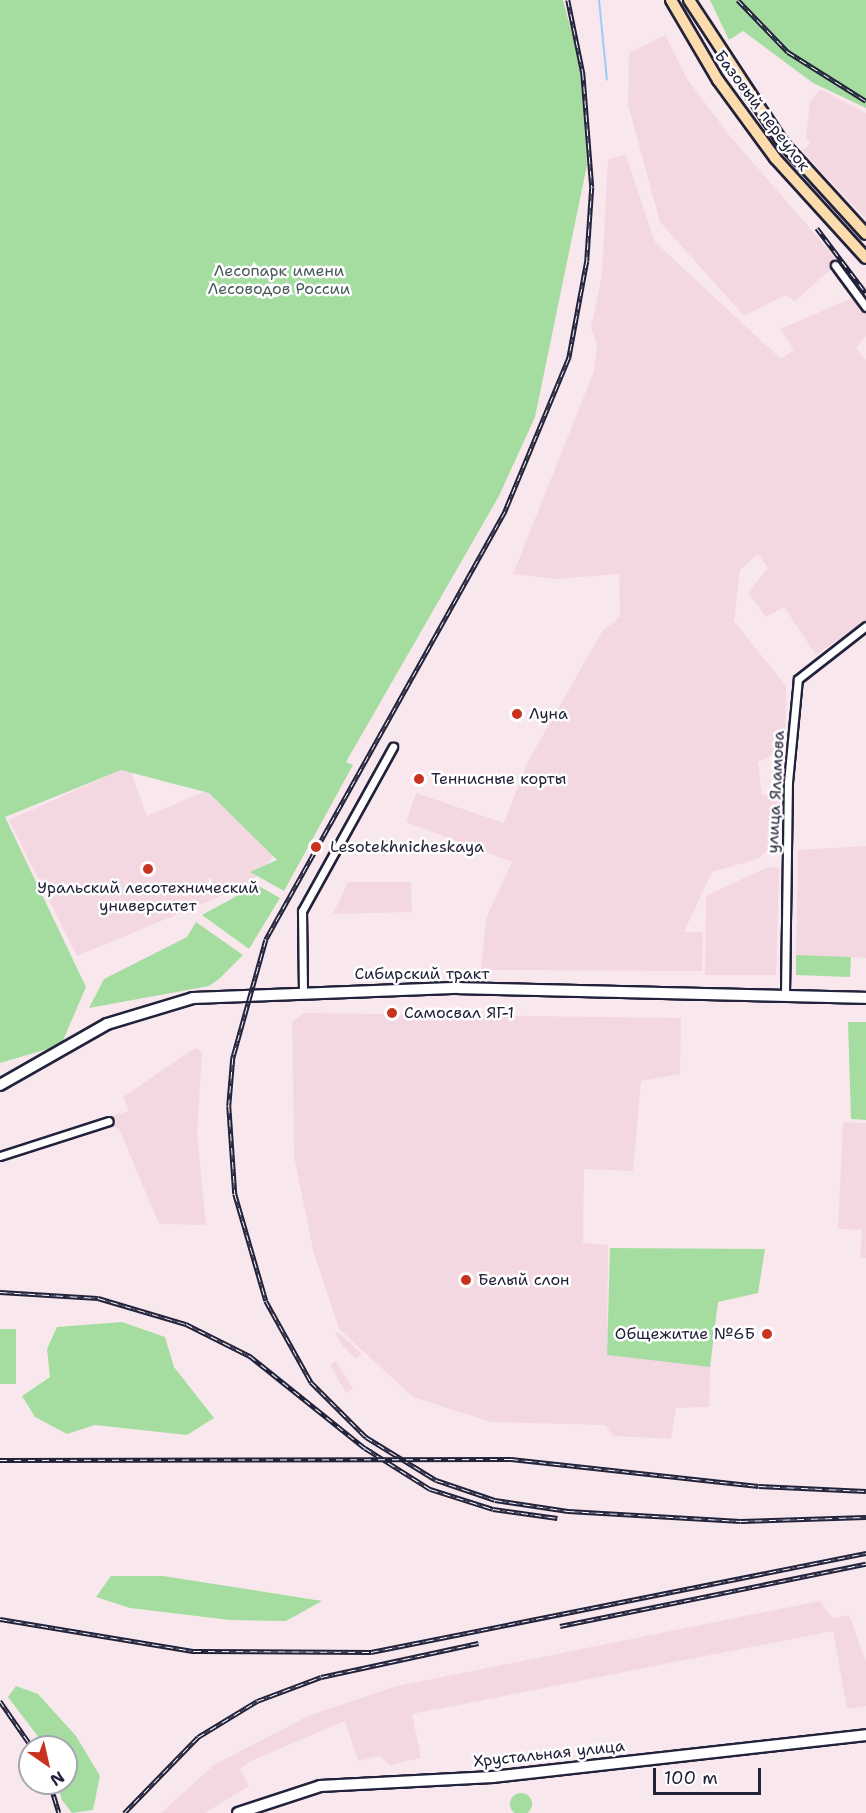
<!DOCTYPE html>
<meta charset="utf-8">
<style>
body{margin:0}
#map{position:relative;width:866px;height:1813px;overflow:hidden;background:#f8e8ed;font-family:"Shantell Sans",sans-serif}
div>[style]{position:absolute}
.built>*{inset:0;background:#f4d8e1}
.green>*{inset:0;background:#a5dda1}
.round{border-radius:50%}
.stream>*{height:2px;margin:-1px;padding:0 1px;transform-origin:1px;border-radius:1px;background:#9acef7}
.roads{filter:drop-shadow(2px 0 #22223b) drop-shadow(-2px 0 #22223b) drop-shadow(0 2px #22223b) drop-shadow(0 -2px #22223b)}
.street>*{height:7px;margin:-3.5px;padding:0 3.5px;transform-origin:3.5px;border-radius:3.5px;background:#fff}
.secondary>*{height:10px;margin:-5px;padding:0 5px;transform-origin:5px;border-radius:5px;background:#fff}
.primary>*{height:10px;margin:-5px;padding:0 5px;transform-origin:5px;border-radius:5px;background:#fcdcac}
.rail>*{height:4.5px;margin-top:-2.25px;transform-origin:0;background:repeating-linear-gradient(90deg,#fff 0 7px,#22223b 0 14px);box-sizing:border-box;border-block:2px solid #22223b}
.dots>*{width:16px;height:16px;translate:-50% -50%;box-sizing:border-box;border:3px solid #fff;border-radius:50%}
span{translate:-50% -50%;white-space:nowrap;text-align:center;line-height:1.15;-webkit-text-stroke:5px #fff;paint-order:stroke}
.street-label{font-size:16px;color:#22223b}
.park-label{font-size:16px;color:#495a5a}
.poi-label{font-size:16px;color:#22223b}
.left{translate:0 -50%;text-align:left}
.right{translate:-100% -50%;text-align:right}
.north{position:absolute;left:18px;top:1735px;width:60px;height:60px;box-sizing:border-box;background:#fff;border:2px solid #a7a7b1;border-radius:50%;rotate:146deg;font-size:16px;font-weight:700;line-height:24px;text-align:center;color:#22223b}
.north::after{content:'';display:block;margin:auto;width:21px;height:27px;background:#c8321e;clip-path:polygon(50% 0,100% 100%,50% 72%,0 100%)}
.scale{position:absolute;left:653px;top:1768px;width:108px;height:27px;box-sizing:border-box;border:3px solid #22223b;border-top:0;padding-left:8px;font-size:18px;line-height:21px;white-space:nowrap;color:#22223b;-webkit-text-stroke:4px #fff;paint-order:stroke}
</style>
<div id="map">
<div class="built">
<div style="clip-path:polygon(665px 35px,687px 79px,730px 136px,839px 262px,795px 301px,785px 295px,744px 316px,660px 222px,628px 105px,629px 53px)"></div>
<div style="clip-path:polygon(820px 89px,866px 113px,866px 219px,802px 151px,810px 144px,806px 136px,810px 102px)"></div>
<div style="clip-path:polygon(626px 155px,655px 242px,781px 359px,794px 350px,780px 329px,855px 297px,866px 314px,866px 336px,856px 348px,866px 360px,866px 620px,816px 655px,784px 607px,766px 617px,748px 592px,768px 568px,758px 554px,740px 570px,734px 621px,786px 686px,785px 748px,758px 762px,762px 795px,780px 794px,778px 829px,773px 847px,758px 859px,712px 872px,684px 932px,703px 932px,702px 971px,481px 970px,486px 918px,512px 862px,406px 822px,416px 793px,504px 823px,527px 763px,603px 630px,620px 617px,619px 574px,556px 579px,513px 574px,594px 371px,597px 344px,591px 327px,602px 275px,608px 159px)"></div>
<div style="clip-path:polygon(129px 766px,147px 816px,206px 791px,275px 854px,250px 884px,77px 956px,9px 820px)"></div>
<div style="clip-path:polygon(866px 846px,866px 958px,796px 955px,798px 850px)"></div>
<div style="clip-path:polygon(768px 867px,779px 868px,776px 975px,705px 975px,706px 896px)"></div>
<div style="clip-path:polygon(348px 882px,411px 882px,412px 912px,333px 914px)"></div>
<div style="clip-path:polygon(304px 1013px,681px 1018px,680px 1074px,641px 1081px,633px 1171px,584px 1169px,583px 1243px,608px 1245px,607px 1355px,710px 1367px,709px 1407px,676px 1408px,671px 1439px,613px 1436px,605px 1425px,491px 1422px,413px 1397px,339px 1329px,313px 1250px,294px 1156px,292px 1022px)"></div>
<div style="clip-path:polygon(195px 1048px,202px 1052px,197px 1135px,206px 1225px,159px 1224px,119px 1129px,109px 1124px,108px 1117px,129px 1111px,123px 1097px)"></div>
<div style="clip-path:polygon(843px 1122px,866px 1123px,866px 1258px,860px 1258px,862px 1230px,838px 1229px)"></div>
<div style="clip-path:polygon(338px 1332px,362px 1354px,356px 1359px,343px 1346px,335px 1334px)"></div>
<div style="clip-path:polygon(336px 1361px,353px 1389px,346px 1393px,330px 1365px)"></div>
<div style="clip-path:polygon(820px 1601px,832px 1618px,849px 1615px,866px 1662px,866px 1706px,847px 1709px,833px 1631px,412px 1714px,421px 1758px,390px 1765px,380px 1756px,358px 1761px,345px 1721px,253px 1760px,240px 1769px,249px 1786px,205px 1813px,161px 1813px,214px 1765px,308px 1716px,397px 1686px)"></div>
</div>
<div class="green">
<div style="clip-path:polygon(0 0,563px 0,580px 65px,587px 165px,535px 417px,499px 496px,346px 762px,353px 765px,284px 891px,250px 872px,277px 860px,209px 793px,121px 770px,5px 817px,86px 987px,61px 1045px,0 1063px)"></div>
<div style="clip-path:polygon(710px 0,866px 0,866px 108px,813px 83px,743px 31px,729px 40px)"></div>
<div style="clip-path:polygon(257px 885px,280px 898px,249px 949px,202px 915px)"></div>
<div style="clip-path:polygon(196px 922px,243px 955px,219px 979px,209px 986px,89px 1008px,104px 979px,187px 937px)"></div>
<div style="clip-path:polygon(796px 955px,851px 957px,850px 977px,796px 975px)"></div>
<div style="clip-path:polygon(848px 1022px,866px 1022px,866px 1120px,851px 1119px)"></div>
<div style="clip-path:polygon(610px 1248px,765px 1249px,758px 1293px,718px 1302px,710px 1367px,607px 1355px)"></div>
<div style="clip-path:polygon(122px 1322px,165px 1337px,174px 1367px,214px 1418px,187px 1435px,95px 1425px,67px 1434px,35px 1417px,22px 1396px,50px 1377px,47px 1349px,57px 1327px)"></div>
<div style="clip-path:polygon(0 1329px,16px 1329px,16px 1384px,0 1384px)"></div>
<div style="clip-path:polygon(111px 1576px,163px 1576px,322px 1601px,286px 1621px,230px 1620px,130px 1608px,96px 1597px)"></div>
<div style="clip-path:polygon(16px 1686px,38px 1694px,76px 1736px,100px 1776px,93px 1810px,72px 1813px,62px 1800px,57px 1783px,66px 1783px,66px 1747px,46px 1747px,8px 1697px)"></div>
<div class="round" style="left:510px;top:1793px;width:22px;height:22px"></div>
</div>
<div class="stream">
<div style="left:599px;top:0;width:80px;rotate:84.3deg"></div>
</div>
<div class="roads">
<div class="street">
<div style="left:835px;top:265px;width:52px;rotate:53.6deg"></div>
<div style="left:303px;top:992px;width:81px;rotate:-90.7deg"></div>
<div style="left:302px;top:911px;width:188px;rotate:-61deg"></div>
<div style="left:785px;top:994px;width:212px;rotate:-89.2deg"></div>
<div style="left:788px;top:782px;width:103px;rotate:-84.5deg"></div>
<div style="left:798px;top:679px;width:86px;rotate:-37.9deg"></div>
<div style="left:0;top:1156px;width:114px;rotate:-17.8deg"></div>
</div>
<div class="secondary">
<div style="left:0;top:1085px;width:123px;rotate:-29.7deg"></div>
<div style="left:107px;top:1024px;width:90px;rotate:-16.8deg"></div>
<div style="left:193px;top:998px;width:266px;rotate:-2.2deg"></div>
<div style="left:459px;top:988px;width:407px;rotate:1.4deg"></div>
<div style="left:238px;top:1813px;width:86px;rotate:-18.2deg"></div>
<div style="left:320px;top:1786px;width:173px;rotate:-3deg"></div>
<div style="left:493px;top:1777px;width:375px;rotate:-6.4deg"></div>
</div>
<div class="primary">
<div style="left:671px;top:0;width:93px;rotate:59.6deg"></div>
<div style="left:718px;top:80px;width:97px;rotate:53.8deg"></div>
<div style="left:775px;top:158px;width:135px;rotate:47.7deg"></div>
<div style="left:689px;top:0;width:171px;rotate:56.7deg"></div>
<div style="left:783px;top:143px;width:123px;rotate:47.6deg"></div>
</div>
</div>
<div class="rail">
<div style="left:568px;top:0;width:75px;rotate:78.4deg"></div>
<div style="left:583px;top:73px;width:114px;rotate:85.5deg"></div>
<div style="left:592px;top:187px;width:74px;rotate:93.9deg"></div>
<div style="left:587px;top:261px;width:99px;rotate:100.5deg"></div>
<div style="left:569px;top:358px;width:167px;rotate:112.6deg"></div>
<div style="left:505px;top:512px;width:490px;rotate:119.2deg"></div>
<div style="left:266px;top:940px;width:123px;rotate:105.6deg"></div>
<div style="left:233px;top:1058px;width:48px;rotate:94.8deg"></div>
<div style="left:229px;top:1106px;width:88px;rotate:86.1deg"></div>
<div style="left:235px;top:1194px;width:111px;rotate:73.8deg"></div>
<div style="left:266px;top:1301px;width:93px;rotate:60.9deg"></div>
<div style="left:311px;top:1382px;width:78px;rotate:45deg"></div>
<div style="left:366px;top:1437px;width:82px;rotate:31.6deg"></div>
<div style="left:436px;top:1480px;width:62px;rotate:18.7deg"></div>
<div style="left:495px;top:1500px;width:74px;rotate:8.6deg"></div>
<div style="left:568px;top:1511px;width:173px;rotate:3.3deg"></div>
<div style="left:741px;top:1521px;width:125px;rotate:-1.8deg"></div>
<div style="left:738px;top:0;width:72px;rotate:46.1deg"></div>
<div style="left:788px;top:52px;width:92px;rotate:32.1deg"></div>
<div style="left:817px;top:228px;width:81px;rotate:53deg"></div>
<div style="left:0;top:1292px;width:98px;rotate:3.5deg"></div>
<div style="left:98px;top:1298px;width:92px;rotate:16.5deg"></div>
<div style="left:186px;top:1324px;width:72px;rotate:26.6deg"></div>
<div style="left:250px;top:1356px;width:147px;rotate:38.7deg"></div>
<div style="left:365px;top:1448px;width:77px;rotate:32.2deg"></div>
<div style="left:430px;top:1489px;width:66px;rotate:17.6deg"></div>
<div style="left:493px;top:1509px;width:65px;rotate:8deg"></div>
<div style="left:0;top:1460px;width:511px;rotate:-0.11deg"></div>
<div style="left:511px;top:1459px;width:249px;rotate:6.2deg"></div>
<div style="left:759px;top:1486px;width:107px;rotate:2.7deg"></div>
<div style="left:0;top:1619px;width:197px;rotate:9.4deg"></div>
<div style="left:194px;top:1651px;width:177px;rotate:0.3deg"></div>
<div style="left:371px;top:1652px;width:505px;rotate:-11.31deg"></div>
<div style="left:560px;top:1626px;width:312px;rotate:-11.5deg"></div>
<div style="left:0;top:1701px;width:56px;rotate:55.2deg"></div>
<div style="left:50px;top:1783px;width:31px;rotate:73deg"></div>
<div style="left:124px;top:1813px;width:106px;rotate:-45.8deg"></div>
<div style="left:198px;top:1737px;width:69px;rotate:-31.4deg"></div>
<div style="left:257px;top:1701px;width:68px;rotate:-20.6deg"></div>
<div style="left:321px;top:1677px;width:161px;rotate:-12.2deg"></div>
</div>
<div class="dots">
<div style="left:517px;top:714px;background:#c8321e"></div>
<div style="left:419px;top:779px;background:#c8321e"></div>
<div style="left:316px;top:847px;background:#c8321e"></div>
<div style="left:148px;top:869px;background:#c8321e"></div>
<div style="left:392px;top:1013px;background:#c8321e"></div>
<div style="left:466px;top:1280px;background:#c8321e"></div>
<div style="left:767px;top:1334px;background:#c8321e"></div>
</div>
<div class="street-label">
<span style="left:762px;top:111px;rotate:53deg">Базовый переулок</span>
<span style="left:776px;top:792px;rotate:-87deg">улица Яламова</span>
<span style="left:422px;top:974px">Сибирский тракт</span>
<span style="left:549px;top:1754px;rotate:-6deg">Хрустальная улица</span>
</div>
<div class="park-label">
<span style="left:279px;top:280px">Лесопарк имени<br>Лесоводов России</span>
</div>
<div class="poi-label">
<span class="left" style="left:529px;top:714px">Луна</span>
<span class="left" style="left:431px;top:779px">Теннисные корты</span>
<span class="left" style="left:330px;top:847px">Lesotekhnicheskaya</span>
<span style="left:148px;top:897px">Уральский лесотехнический<br>университет</span>
<span class="left" style="left:404px;top:1013px">Самосвал ЯГ-1</span>
<span class="left" style="left:478px;top:1280px">Белый слон</span>
<span class="right" style="left:755px;top:1334px">Общежитие №6Б</span>
</div>
<div class="north">N</div>
<div class="scale">100 m</div>
</div>
